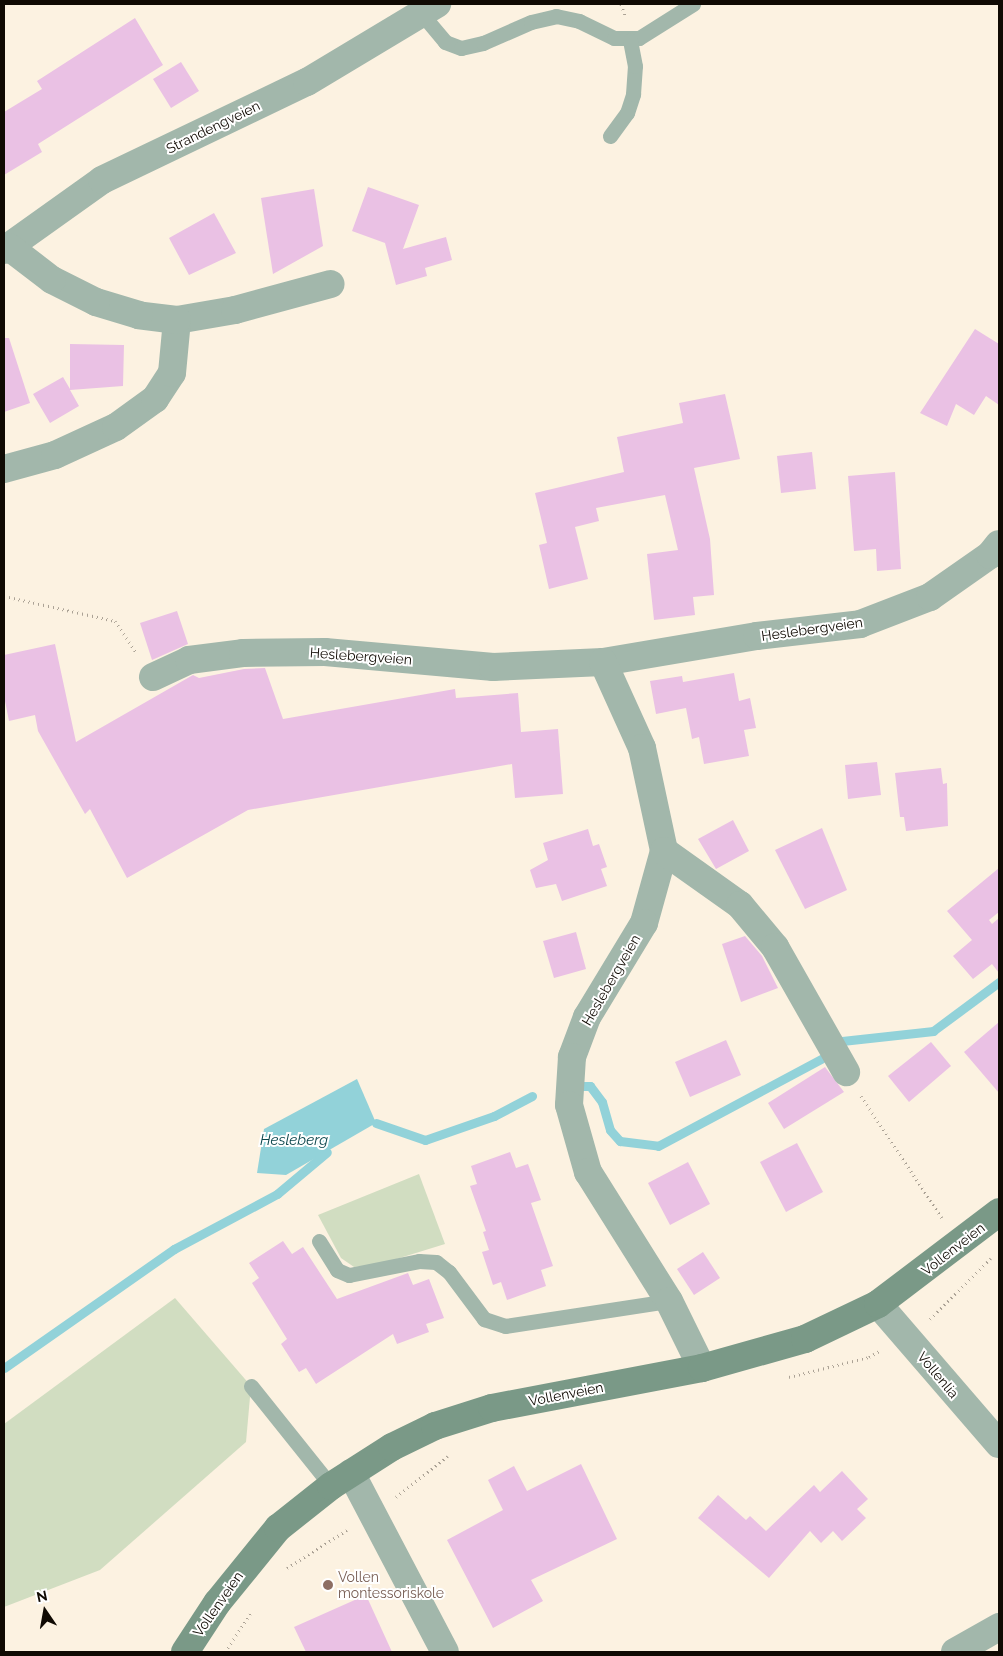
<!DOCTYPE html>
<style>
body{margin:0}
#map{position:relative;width:1003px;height:1656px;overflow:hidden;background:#fcf2e1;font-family:Raleway,sans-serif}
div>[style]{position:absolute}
.green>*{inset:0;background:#d1ddc1}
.water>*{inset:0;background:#92d2d9}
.stream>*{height:9px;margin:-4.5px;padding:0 4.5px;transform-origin:4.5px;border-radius:4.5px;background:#92d2d9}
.building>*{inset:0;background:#eac1e4}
.path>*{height:3px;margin-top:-1.5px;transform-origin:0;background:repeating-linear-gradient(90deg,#aba295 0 1px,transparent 0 5px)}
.service>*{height:15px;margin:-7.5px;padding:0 7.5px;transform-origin:7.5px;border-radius:7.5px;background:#a2b7ab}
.minor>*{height:28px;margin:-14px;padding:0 14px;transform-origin:14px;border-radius:14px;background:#a2b7ab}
.secondary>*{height:28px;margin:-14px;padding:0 14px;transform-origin:14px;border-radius:14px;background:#7a9987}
.dots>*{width:14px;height:14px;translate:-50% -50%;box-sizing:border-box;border:2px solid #fff;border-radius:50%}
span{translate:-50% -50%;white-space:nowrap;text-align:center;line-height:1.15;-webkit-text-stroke:4px #fff;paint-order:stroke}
.street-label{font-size:14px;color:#100a03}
.education-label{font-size:14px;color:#785e54}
.left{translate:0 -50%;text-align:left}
.water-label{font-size:15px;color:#0b464c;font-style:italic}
.frame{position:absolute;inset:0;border:5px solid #100a03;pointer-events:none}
.north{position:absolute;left:20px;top:1586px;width:50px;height:50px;-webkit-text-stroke:4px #fff;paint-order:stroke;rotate:348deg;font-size:14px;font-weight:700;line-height:20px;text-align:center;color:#100a03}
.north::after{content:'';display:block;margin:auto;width:18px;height:22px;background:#100a03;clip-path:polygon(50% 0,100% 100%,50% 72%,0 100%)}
</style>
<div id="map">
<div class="green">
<div style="clip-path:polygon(419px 1174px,445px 1244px,377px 1265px,354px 1267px,341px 1258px,318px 1215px)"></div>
<div style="clip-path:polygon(175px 1298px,251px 1386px,246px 1442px,100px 1570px,4px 1607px,4px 1424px)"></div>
</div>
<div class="water">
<div style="clip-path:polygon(357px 1079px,376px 1123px,286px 1175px,257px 1173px,264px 1129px)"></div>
</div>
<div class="stream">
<div style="left:842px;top:1041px;width:92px;rotate:-6.3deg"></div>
<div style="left:933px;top:1031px;width:82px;rotate:-36.6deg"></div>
<div style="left:583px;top:1086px;width:7px"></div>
<div style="left:590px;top:1086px;width:20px;rotate:53deg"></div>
<div style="left:602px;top:1102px;width:29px;rotate:74deg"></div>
<div style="left:610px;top:1130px;width:15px;rotate:48deg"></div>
<div style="left:620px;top:1141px;width:38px;rotate:7deg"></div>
<div style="left:658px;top:1146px;width:185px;rotate:-28.1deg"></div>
<div style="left:376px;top:1123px;width:52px;rotate:19.1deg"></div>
<div style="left:425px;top:1140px;width:73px;rotate:-19.2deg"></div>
<div style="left:494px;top:1116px;width:43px;rotate:-27.8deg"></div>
<div style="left:4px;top:1368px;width:208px;rotate:-35deg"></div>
<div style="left:174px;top:1249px;width:117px;rotate:-28.1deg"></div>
<div style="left:277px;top:1194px;width:65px;rotate:-40deg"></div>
</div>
<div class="building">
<div style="clip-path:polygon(135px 18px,163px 65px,38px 144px,42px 152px,4px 175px,4px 112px,42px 89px,37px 81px)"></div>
<div style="clip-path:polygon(181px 62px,199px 91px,171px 108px,153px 79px)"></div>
<div style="clip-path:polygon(368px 187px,419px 205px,403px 249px,446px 237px,452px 260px,425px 268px,427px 276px,396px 285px,385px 243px,352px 231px)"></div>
<div style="clip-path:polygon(314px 189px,323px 246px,273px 274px,261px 198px)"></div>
<div style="clip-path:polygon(214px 213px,236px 253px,189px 275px,169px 238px)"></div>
<div style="clip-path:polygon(975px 329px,999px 344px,999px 405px,986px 396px,974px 415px,956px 404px,947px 426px,920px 413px)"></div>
<div style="clip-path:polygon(4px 338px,9px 338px,30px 403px,4px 412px)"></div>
<div style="clip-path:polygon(70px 344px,124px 345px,123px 386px,70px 390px,79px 406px,50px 423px,33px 394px,63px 377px,70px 389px)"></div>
<div style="clip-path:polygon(725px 394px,740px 459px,694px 468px,710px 539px,714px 595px,693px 597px,695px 615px,654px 620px,647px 554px,678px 550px,665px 495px,596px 508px,599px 521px,575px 527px,588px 579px,549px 589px,539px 545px,547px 543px,535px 493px,624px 472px,617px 437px,683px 423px,679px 403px)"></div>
<div style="clip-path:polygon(812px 452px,816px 489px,781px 493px,777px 456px)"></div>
<div style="clip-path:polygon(895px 472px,901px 569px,877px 571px,876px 549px,854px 551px,848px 476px)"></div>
<div style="clip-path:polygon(177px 611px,188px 644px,152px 660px,140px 623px)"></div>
<div style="clip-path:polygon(55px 644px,76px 742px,193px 675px,199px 678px,244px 669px,265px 668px,283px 719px,455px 689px,456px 698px,518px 693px,521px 732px,558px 729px,563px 794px,515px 798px,512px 764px,248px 810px,127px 878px,90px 809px,85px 814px,38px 731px,35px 715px,9px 721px,4px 696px,4px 655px)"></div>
<div style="clip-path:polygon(734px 673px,739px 701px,750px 698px,756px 728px,744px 730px,749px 756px,704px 764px,699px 737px,692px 739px,686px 708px,656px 714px,650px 681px,682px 676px,683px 682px)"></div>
<div style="clip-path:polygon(877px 762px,881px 795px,848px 799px,845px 765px)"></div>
<div style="clip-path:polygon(941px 768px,943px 784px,947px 783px,948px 826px,906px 831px,904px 817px,900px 817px,895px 773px)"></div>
<div style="clip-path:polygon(733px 820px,749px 851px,716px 869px,698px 839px)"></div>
<div style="clip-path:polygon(822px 828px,847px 890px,805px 909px,775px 850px)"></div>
<div style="clip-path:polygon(588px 829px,593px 846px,599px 844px,607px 867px,601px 869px,607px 886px,562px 901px,556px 884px,536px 888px,530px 870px,548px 860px,543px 843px)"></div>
<div style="clip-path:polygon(999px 868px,999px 912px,989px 920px,992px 924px,999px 918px,999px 973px,992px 964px,973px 979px,953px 956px,972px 940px,947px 911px)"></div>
<div style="clip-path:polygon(576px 932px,586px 969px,554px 978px,543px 941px)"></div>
<div style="clip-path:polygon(745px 936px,762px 956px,778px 988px,741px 1002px,722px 944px)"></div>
<div style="clip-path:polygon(999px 1022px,999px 1093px,964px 1052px)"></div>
<div style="clip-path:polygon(726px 1040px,741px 1075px,690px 1097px,675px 1062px)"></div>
<div style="clip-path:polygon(931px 1042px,951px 1066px,909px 1102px,888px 1076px)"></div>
<div style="clip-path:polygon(825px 1067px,844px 1092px,784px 1129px,768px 1103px)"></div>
<div style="clip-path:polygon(797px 1143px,823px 1192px,786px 1212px,760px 1162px)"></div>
<div style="clip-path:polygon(510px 1152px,516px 1168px,528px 1164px,541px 1200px,531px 1203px,553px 1266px,541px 1270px,546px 1286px,507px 1300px,501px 1282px,493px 1285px,482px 1252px,489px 1250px,483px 1232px,486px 1231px,470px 1186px,477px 1184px,471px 1166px)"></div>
<div style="clip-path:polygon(688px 1162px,710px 1204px,670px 1225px,648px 1183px)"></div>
<div style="clip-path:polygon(283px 1241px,292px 1254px,303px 1247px,337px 1299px,408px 1273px,413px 1285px,429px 1279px,444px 1318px,426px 1324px,429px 1332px,397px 1344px,393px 1334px,316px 1384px,306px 1368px,299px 1372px,281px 1344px,287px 1339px,252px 1283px,259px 1278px,249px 1263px)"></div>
<div style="clip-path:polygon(703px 1252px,720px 1278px,694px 1295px,677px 1269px)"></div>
<div style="clip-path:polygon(581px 1464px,617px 1539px,531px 1580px,543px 1601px,493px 1628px,447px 1540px,503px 1510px,488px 1480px,514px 1466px,527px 1491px)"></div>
<div style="clip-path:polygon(842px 1471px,868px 1499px,857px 1509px,866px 1518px,842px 1541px,833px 1531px,821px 1543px,810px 1531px,769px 1578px,698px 1518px,718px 1495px,746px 1520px,750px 1516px,766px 1531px,814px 1485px,820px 1492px)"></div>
<div style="clip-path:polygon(366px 1595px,392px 1652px,306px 1652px,294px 1627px)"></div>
</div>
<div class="path">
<div style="left:621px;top:4px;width:12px;rotate:70deg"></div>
<div style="left:4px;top:596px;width:114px;rotate:12.7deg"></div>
<div style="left:115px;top:621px;width:37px;rotate:56deg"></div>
<div style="left:861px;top:1096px;width:146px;rotate:56.4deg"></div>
<div style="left:930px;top:1319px;width:86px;rotate:-45deg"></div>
<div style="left:789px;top:1377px;width:82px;rotate:-14deg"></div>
<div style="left:869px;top:1357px;width:14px;rotate:-30deg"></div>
<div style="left:396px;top:1497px;width:66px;rotate:-38.3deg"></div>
<div style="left:287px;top:1568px;width:71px;rotate:-32.3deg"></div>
<div style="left:225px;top:1652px;width:49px;rotate:-56.6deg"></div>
</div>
<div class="service">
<div style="left:421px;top:13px;width:38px;rotate:50deg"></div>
<div style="left:445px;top:42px;width:17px;rotate:21deg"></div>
<div style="left:461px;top:48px;width:23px;rotate:-13deg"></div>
<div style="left:483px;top:43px;width:52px;rotate:-23.6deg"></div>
<div style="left:531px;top:22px;width:26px;rotate:-13deg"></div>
<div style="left:556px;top:16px;width:24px;rotate:12deg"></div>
<div style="left:579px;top:21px;width:39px;rotate:26deg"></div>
<div style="left:614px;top:38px;width:25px"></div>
<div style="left:639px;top:38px;width:64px;rotate:-32.2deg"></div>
<div style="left:610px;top:136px;width:29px;rotate:-54deg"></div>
<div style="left:627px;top:113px;width:20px;rotate:-72deg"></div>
<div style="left:633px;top:94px;width:28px;rotate:-86deg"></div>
<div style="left:635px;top:66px;width:26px;rotate:-101deg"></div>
<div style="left:319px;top:1241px;width:34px;rotate:58deg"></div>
<div style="left:337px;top:1270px;width:13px;rotate:23deg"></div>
<div style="left:349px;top:1275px;width:71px;rotate:-11.3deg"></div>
<div style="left:419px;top:1261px;width:17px;rotate:3deg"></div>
<div style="left:436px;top:1262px;width:16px;rotate:38deg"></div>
<div style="left:449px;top:1272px;width:59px;rotate:53.3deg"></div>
<div style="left:484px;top:1319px;width:22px;rotate:18deg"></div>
<div style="left:505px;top:1326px;width:166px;rotate:-8.7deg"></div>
<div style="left:251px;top:1386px;width:128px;rotate:51.3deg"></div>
</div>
<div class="minor">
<div style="left:4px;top:250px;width:120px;rotate:-35.5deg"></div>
<div style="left:102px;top:180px;width:227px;rotate:-25.6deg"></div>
<div style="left:307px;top:82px;width:152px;rotate:-31deg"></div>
<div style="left:177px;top:320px;width:59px;rotate:-9.8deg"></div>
<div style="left:235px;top:310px;width:99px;rotate:-15.2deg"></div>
<div style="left:4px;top:469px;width:53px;rotate:-15.4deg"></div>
<div style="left:55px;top:455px;width:67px;rotate:-24.7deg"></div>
<div style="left:116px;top:427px;width:48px;rotate:-35.7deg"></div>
<div style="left:155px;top:399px;width:31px;rotate:-57deg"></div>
<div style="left:172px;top:373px;width:53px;rotate:-84.6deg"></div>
<div style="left:177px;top:320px;width:38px;rotate:-173deg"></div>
<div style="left:139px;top:315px;width:45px;rotate:-163.2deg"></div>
<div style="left:96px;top:302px;width:49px;rotate:-153.4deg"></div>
<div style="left:52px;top:280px;width:54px;rotate:-142.5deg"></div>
<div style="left:603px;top:662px;width:156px;rotate:-9.6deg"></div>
<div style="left:757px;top:636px;width:104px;rotate:-6.6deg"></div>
<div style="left:860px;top:624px;width:75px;rotate:-21.1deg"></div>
<div style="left:930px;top:597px;width:73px;rotate:-35deg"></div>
<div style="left:990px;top:555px;width:14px;rotate:-51deg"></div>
<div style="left:153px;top:677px;width:40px;rotate:-25deg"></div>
<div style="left:189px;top:660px;width:54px;rotate:-7.4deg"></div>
<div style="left:243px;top:653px;width:82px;rotate:-0.7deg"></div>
<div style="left:325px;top:652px;width:169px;rotate:5.1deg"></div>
<div style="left:493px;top:667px;width:110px;rotate:-2.6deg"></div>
<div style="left:603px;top:662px;width:94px;rotate:65.6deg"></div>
<div style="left:642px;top:748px;width:105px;rotate:77.9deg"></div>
<div style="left:664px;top:851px;width:75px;rotate:105.5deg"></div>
<div style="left:644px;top:923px;width:110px;rotate:121.2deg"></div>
<div style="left:587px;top:1017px;width:43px;rotate:110.6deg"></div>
<div style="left:572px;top:1057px;width:48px;rotate:93.6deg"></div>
<div style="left:569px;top:1105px;width:70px;rotate:74.2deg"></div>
<div style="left:588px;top:1172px;width:152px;rotate:57.9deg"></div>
<div style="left:669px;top:1301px;width:75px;rotate:63.8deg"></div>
<div style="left:664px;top:851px;width:93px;rotate:35.4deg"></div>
<div style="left:740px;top:905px;width:55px;rotate:50.2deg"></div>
<div style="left:775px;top:947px;width:144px;rotate:60.4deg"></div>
<div style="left:878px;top:1304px;width:185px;rotate:49.2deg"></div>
<div style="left:351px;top:1473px;width:202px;rotate:62.3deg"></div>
<div style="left:955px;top:1652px;width:51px;rotate:-29.6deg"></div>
</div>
<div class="secondary">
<div style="left:185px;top:1652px;width:59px;rotate:-56.9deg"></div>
<div style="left:217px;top:1603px;width:97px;rotate:-50.9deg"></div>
<div style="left:278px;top:1528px;width:68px;rotate:-38.4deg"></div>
<div style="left:331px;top:1486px;width:72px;rotate:-32.6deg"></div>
<div style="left:392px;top:1447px;width:48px;rotate:-26deg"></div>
<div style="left:435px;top:1426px;width:60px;rotate:-17.5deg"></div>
<div style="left:492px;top:1408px;width:214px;rotate:-10.8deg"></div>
<div style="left:702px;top:1368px;width:107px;rotate:-15.7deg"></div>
<div style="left:805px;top:1339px;width:81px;rotate:-25.6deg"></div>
<div style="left:878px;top:1304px;width:152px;rotate:-37.2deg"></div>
</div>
<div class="dots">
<div style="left:328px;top:1585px;background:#8d6e63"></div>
</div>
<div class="street-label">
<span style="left:213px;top:127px;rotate:-26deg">Strandengveien</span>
<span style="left:812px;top:629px;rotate:-8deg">Heslebergveien</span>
<span style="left:361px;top:656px;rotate:4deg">Heslebergveien</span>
<span style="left:611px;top:980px;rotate:-60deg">Heslebergveien</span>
<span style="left:953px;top:1249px;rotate:-38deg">Vollenveien</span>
<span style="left:938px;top:1375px;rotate:50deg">Vollenlia</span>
<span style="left:566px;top:1394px;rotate:-11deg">Vollenveien</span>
<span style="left:218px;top:1604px;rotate:-55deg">Vollenveien</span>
</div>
<div class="education-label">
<span class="left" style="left:338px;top:1585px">Vollen<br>montessoriskole</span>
</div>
<div class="water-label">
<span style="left:294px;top:1141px">Hesleberg</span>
</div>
<div class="frame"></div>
<div class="north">N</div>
</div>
